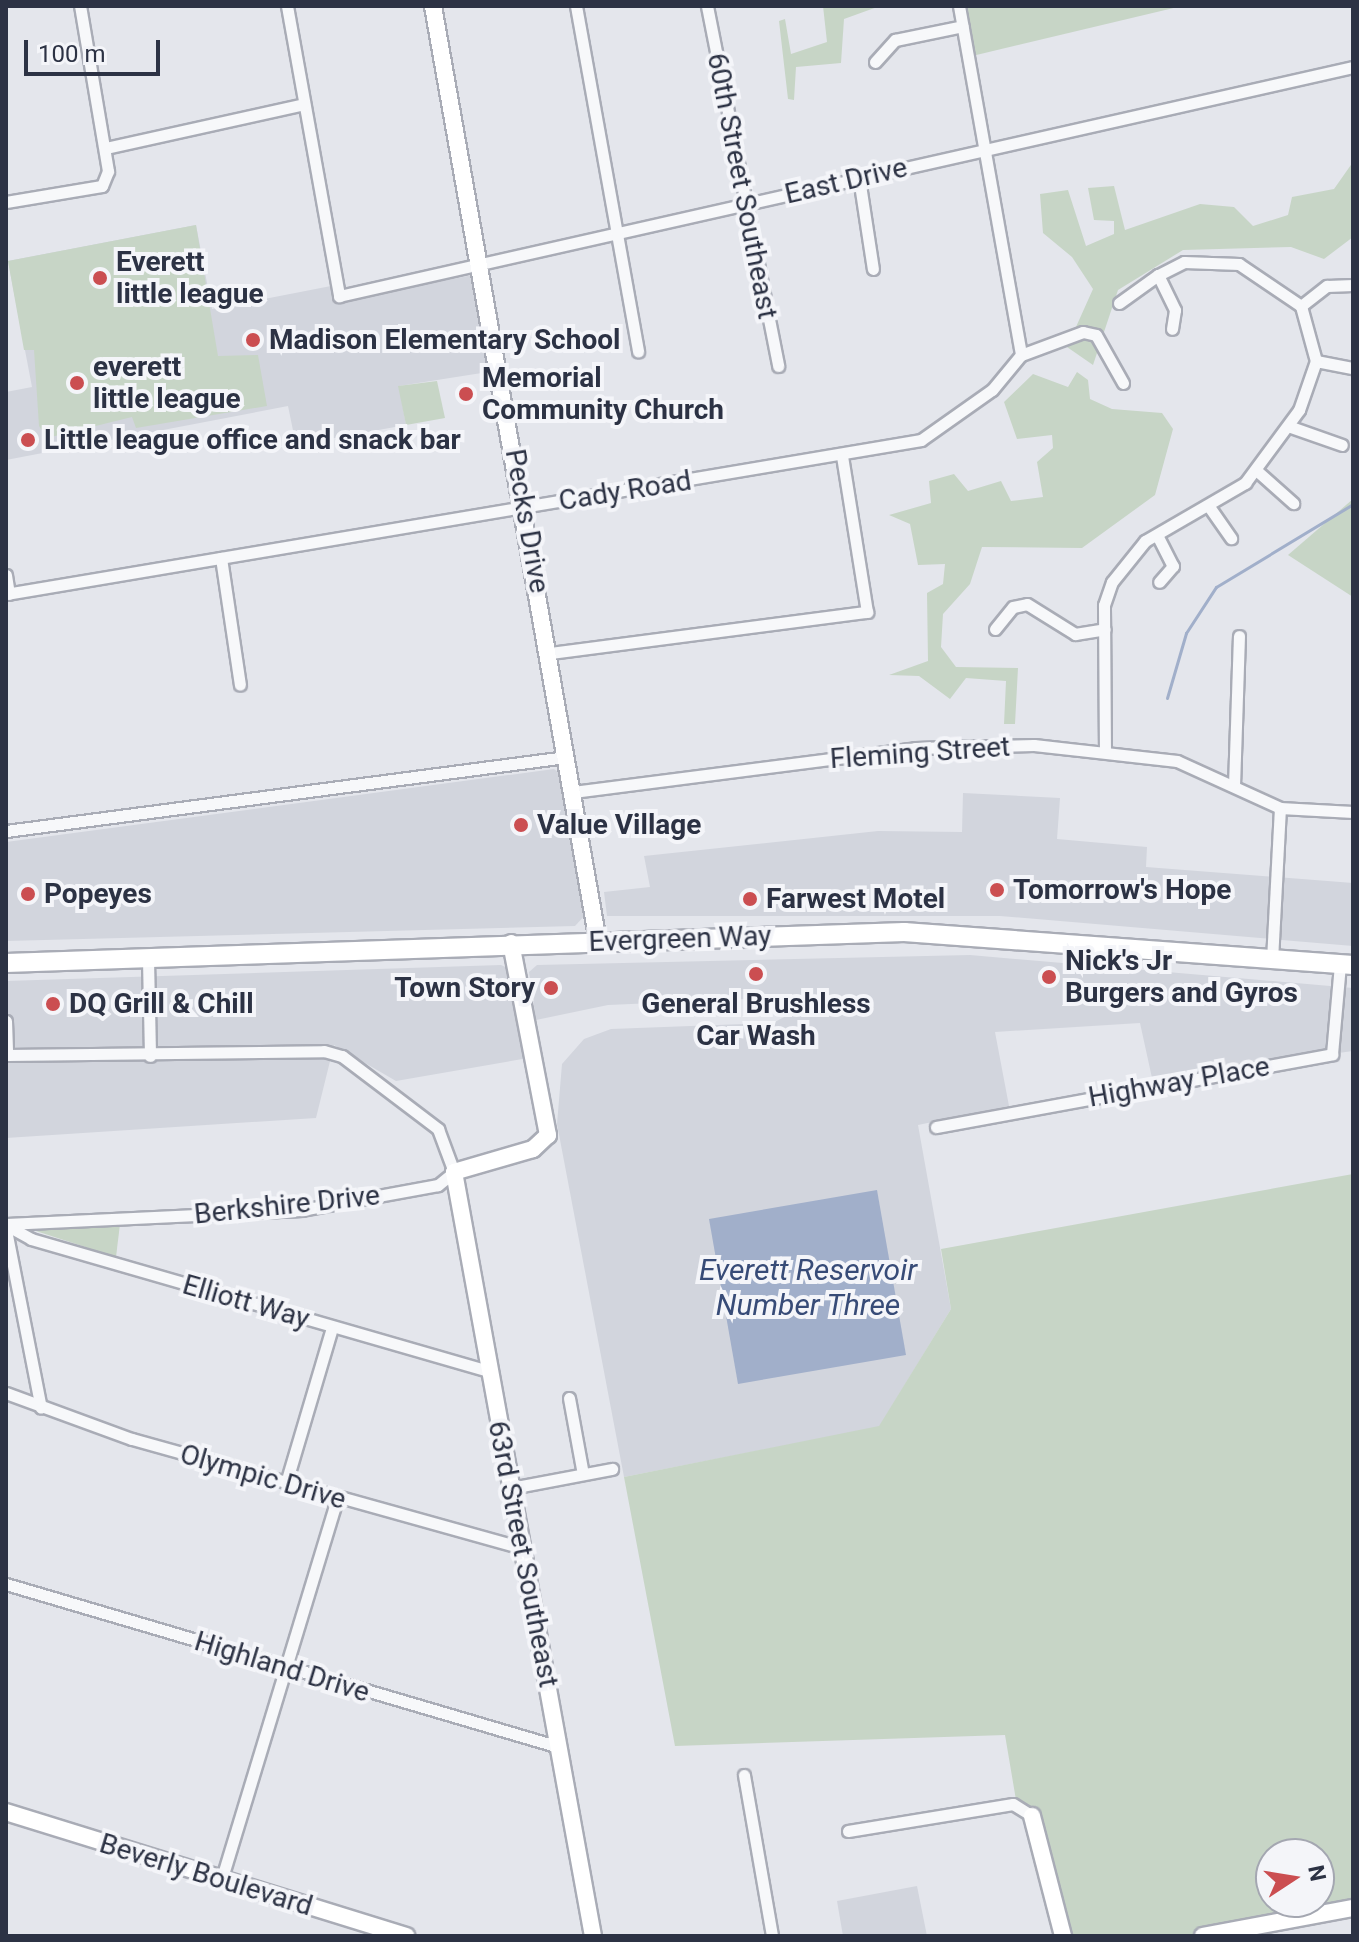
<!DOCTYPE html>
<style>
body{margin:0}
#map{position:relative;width:1359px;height:1942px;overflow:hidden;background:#e4e6ec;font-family:Roboto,sans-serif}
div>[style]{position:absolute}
.built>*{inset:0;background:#d2d5dd}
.green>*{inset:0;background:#c7d5c6}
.water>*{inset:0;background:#a1afca}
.stream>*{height:3px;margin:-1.5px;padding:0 1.5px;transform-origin:1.5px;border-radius:1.5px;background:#a1afca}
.roads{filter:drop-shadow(2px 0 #a9acb6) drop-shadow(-2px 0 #a9acb6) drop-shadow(0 2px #a9acb6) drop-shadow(0 -2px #a9acb6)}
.street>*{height:11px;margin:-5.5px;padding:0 5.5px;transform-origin:5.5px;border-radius:5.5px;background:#f7f8fa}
.secondary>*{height:16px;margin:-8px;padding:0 8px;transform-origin:8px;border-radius:8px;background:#fff}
.primary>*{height:18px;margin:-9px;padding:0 9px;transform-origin:9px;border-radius:9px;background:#fff}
.dots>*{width:22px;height:22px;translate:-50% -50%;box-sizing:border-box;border:4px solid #f4f5f9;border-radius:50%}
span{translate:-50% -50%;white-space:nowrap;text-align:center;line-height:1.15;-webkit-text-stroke:8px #f4f5f9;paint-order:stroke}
.street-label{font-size:28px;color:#2c3244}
.poi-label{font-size:28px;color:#2c3244;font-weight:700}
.left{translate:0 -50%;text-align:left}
.right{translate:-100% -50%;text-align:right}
.water-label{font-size:30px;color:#374b77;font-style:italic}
.frame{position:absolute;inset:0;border:8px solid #2c3244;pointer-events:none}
.north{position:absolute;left:1255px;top:1838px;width:80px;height:80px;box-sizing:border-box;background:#f4f5f9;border:2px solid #a4a7b1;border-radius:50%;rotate:78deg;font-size:22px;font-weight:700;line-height:32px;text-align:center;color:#2c3244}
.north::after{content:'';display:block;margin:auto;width:28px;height:36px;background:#cb4e51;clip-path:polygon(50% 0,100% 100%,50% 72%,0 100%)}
.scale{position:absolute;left:24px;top:40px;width:136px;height:36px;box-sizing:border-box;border:4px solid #2c3244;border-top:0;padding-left:10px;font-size:24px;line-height:28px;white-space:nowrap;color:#2c3244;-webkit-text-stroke:6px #f4f5f9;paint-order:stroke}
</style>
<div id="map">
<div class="built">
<div style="clip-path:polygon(196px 225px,212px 309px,331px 286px,335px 302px,473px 275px,488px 372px,399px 386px,406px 425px,296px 445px,288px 406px,6px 460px,6px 392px,32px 387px,8px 261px)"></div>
<div style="clip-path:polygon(554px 769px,563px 776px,588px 912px,575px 926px,6px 941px,6px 842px)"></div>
<div style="clip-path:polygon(963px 793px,1060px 798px,1057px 839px,1147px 847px,1146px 867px,1353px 883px,1353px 946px,1000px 916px,607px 916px,604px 892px,650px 887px,644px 856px,878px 831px,962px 832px)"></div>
<div style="clip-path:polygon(970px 955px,1353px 988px,1353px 1051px,1152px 1078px,1140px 1023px,995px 1032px,1009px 1106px,918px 1125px,951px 1309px,879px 1427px,624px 1477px,557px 1124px,562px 1064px,584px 1039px,611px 1029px,773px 1023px,788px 1015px,795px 997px,608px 1005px,536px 1020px,529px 972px,537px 965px)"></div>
<div style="clip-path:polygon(501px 965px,510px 969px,528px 1058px,396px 1081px,334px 1045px,316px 1118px,6px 1138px,6px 981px)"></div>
<div style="clip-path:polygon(917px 1886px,927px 1936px,843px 1936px,837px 1901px)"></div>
</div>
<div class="green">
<div style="clip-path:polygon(823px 6px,880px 6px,844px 19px,841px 63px,796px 67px,794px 100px,788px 99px,779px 21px,785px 19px,791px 54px,827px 42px)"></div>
<div style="clip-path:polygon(959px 6px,1182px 6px,968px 57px)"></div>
<div style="clip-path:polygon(1353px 162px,1353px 237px,1324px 259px,1291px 247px,1183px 250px,1118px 290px,1093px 365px,1067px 347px,1093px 289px,1072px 257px,1043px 233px,1040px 194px,1068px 190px,1086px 246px,1114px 234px,1114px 221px,1094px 220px,1088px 188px,1114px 186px,1125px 230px,1200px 204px,1234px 207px,1253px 226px,1288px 215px,1292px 197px,1334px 189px)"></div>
<div style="clip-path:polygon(196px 225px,218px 356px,258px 355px,267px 406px,136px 428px,132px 417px,47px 438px,39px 426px,34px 350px,24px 350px,8px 261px)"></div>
<div style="clip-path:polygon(1077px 372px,1088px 380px,1090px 399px,1112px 409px,1162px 413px,1173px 429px,1155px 495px,1082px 548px,982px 547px,970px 584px,943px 614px,941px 647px,956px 667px,1018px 668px,1015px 724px,1004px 724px,1006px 681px,966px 678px,950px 699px,919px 676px,889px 675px,928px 661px,927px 593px,943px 584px,945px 564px,918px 565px,910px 524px,889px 515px,931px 503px,929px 481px,954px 474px,968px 491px,1001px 481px,1011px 501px,1043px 497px,1037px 462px,1053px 448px,1052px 435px,1017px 439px,1004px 402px,1033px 374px,1068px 387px)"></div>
<div style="clip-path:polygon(437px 381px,445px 418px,406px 425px,398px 386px)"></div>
<div style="clip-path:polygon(1353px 499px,1353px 597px,1288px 555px)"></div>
<div style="clip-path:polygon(evenodd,1353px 1174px,1353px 1908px,1203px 1936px,1063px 1936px,1040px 1832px,1016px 1800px,1005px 1735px,675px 1746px,624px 1477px,879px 1426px,951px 1309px,941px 1249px,1353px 1174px,1271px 1854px,1319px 1854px,1319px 1902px,1271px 1902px,1271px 1854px)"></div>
<div style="clip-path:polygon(120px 1224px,116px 1257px,36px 1231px,37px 1227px)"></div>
</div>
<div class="water">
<div style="clip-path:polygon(877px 1190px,906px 1355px,738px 1384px,709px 1219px)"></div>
</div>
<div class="stream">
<div style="left:1167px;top:698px;width:68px;rotate:-73.7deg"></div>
<div style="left:1186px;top:633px;width:55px;rotate:-56.9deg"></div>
<div style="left:1216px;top:587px;width:160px;rotate:-31.2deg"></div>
</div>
<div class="roads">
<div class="street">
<div style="left:287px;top:6px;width:295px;rotate:79.8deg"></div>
<div style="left:339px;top:296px;width:1040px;rotate:-12.73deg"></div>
<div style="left:576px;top:6px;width:351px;rotate:79.8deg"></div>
<div style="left:707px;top:6px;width:367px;rotate:78.8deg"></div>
<div style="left:959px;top:6px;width:354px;rotate:79.9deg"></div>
<div style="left:875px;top:62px;width:30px;rotate:-48deg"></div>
<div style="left:895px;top:40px;width:69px;rotate:-11.6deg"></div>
<div style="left:106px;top:148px;width:203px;rotate:-12.5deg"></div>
<div style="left:859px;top:178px;width:92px;rotate:81.3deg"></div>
<div style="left:6px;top:202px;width:97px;rotate:-9.5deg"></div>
<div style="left:102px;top:186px;width:16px;rotate:-68deg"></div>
<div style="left:108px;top:171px;width:167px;rotate:-99.6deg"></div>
<div style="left:1119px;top:303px;width:48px;rotate:-35.7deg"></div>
<div style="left:1301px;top:306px;width:33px;rotate:-38deg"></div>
<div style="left:1327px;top:286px;width:26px;rotate:-2deg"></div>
<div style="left:1316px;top:361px;width:38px;rotate:11deg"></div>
<div style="left:1288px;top:426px;width:57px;rotate:19.4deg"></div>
<div style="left:1256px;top:470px;width:50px;rotate:41.7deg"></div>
<div style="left:1210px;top:508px;width:37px;rotate:55deg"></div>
<div style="left:1157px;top:535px;width:35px;rotate:63deg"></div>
<div style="left:1173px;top:566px;width:21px;rotate:131deg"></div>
<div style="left:221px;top:558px;width:128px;rotate:81.5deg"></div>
<div style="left:6px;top:575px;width:19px;rotate:81deg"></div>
<div style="left:6px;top:594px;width:928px;rotate:-9.55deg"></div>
<div style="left:921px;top:440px;width:87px;rotate:-35.2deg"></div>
<div style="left:992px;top:390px;width:45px;rotate:-50.4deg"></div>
<div style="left:1021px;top:355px;width:66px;rotate:-20.4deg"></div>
<div style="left:1083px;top:332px;width:13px;rotate:13deg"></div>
<div style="left:1096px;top:335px;width:55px;rotate:60.6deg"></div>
<div style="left:995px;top:629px;width:28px;rotate:-51deg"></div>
<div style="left:1013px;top:607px;width:14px;rotate:-12deg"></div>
<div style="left:1027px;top:604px;width:57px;rotate:32deg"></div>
<div style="left:1075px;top:634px;width:30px;rotate:-9deg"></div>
<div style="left:550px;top:653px;width:320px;rotate:-7.4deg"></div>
<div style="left:867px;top:612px;width:158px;rotate:-99.1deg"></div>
<div style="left:1105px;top:752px;width:147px;rotate:-90.4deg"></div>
<div style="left:1104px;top:605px;width:24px;rotate:-71deg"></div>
<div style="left:1112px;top:582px;width:53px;rotate:-51.2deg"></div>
<div style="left:1145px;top:541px;width:116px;rotate:-30.1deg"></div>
<div style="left:1245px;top:483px;width:91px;rotate:-53.5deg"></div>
<div style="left:1299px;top:410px;width:52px;rotate:-70.9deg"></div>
<div style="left:1316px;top:361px;width:57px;rotate:-105.3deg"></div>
<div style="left:1301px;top:306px;width:75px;rotate:-145.9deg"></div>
<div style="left:1239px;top:264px;width:55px;rotate:-177.9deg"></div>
<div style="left:1184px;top:262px;width:29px;rotate:153deg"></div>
<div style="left:1158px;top:275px;width:39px;rotate:64deg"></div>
<div style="left:1175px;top:310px;width:19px;rotate:99deg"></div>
<div style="left:1234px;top:786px;width:150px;rotate:-88.1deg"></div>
<div style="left:573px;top:792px;width:345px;rotate:-7.3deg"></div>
<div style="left:915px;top:748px;width:119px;rotate:-1.4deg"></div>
<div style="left:1034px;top:745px;width:144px;rotate:6.4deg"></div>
<div style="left:1177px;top:761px;width:113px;rotate:24.5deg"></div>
<div style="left:1280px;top:808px;width:73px;rotate:3.1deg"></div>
<div style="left:6px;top:831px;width:565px;rotate:-7.53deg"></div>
<div style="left:148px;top:959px;width:97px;rotate:88.8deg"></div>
<div style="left:1272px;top:960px;width:152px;rotate:-87deg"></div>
<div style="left:6px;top:1021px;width:34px;rotate:88deg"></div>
<div style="left:7px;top:1055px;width:317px;rotate:-0.7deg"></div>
<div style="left:324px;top:1051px;width:19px;rotate:16deg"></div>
<div style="left:342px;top:1056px;width:121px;rotate:37.2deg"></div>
<div style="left:438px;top:1129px;width:46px;rotate:69.6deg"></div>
<div style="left:454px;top:1172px;width:21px;rotate:141deg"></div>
<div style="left:438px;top:1185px;width:138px;rotate:169.6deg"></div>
<div style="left:302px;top:1210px;width:296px;rotate:177.3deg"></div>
<div style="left:936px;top:1127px;width:403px;rotate:-10.4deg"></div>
<div style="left:1332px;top:1054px;width:90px;rotate:-84.9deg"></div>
<div style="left:6px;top:1225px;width:29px;rotate:29deg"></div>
<div style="left:31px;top:1239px;width:477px;rotate:16.1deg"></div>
<div style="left:6px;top:1230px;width:181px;rotate:78.9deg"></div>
<div style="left:6px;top:1393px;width:134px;rotate:20.1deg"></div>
<div style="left:132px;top:1439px;width:406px;rotate:15.6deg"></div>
<div style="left:569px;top:1398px;width:77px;rotate:79.6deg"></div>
<div style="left:286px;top:1483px;width:162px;rotate:-73.5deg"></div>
<div style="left:511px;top:1488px;width:103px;rotate:-10.7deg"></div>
<div style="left:6px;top:1584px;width:577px;rotate:16.42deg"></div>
<div style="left:744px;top:1775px;width:163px;rotate:80.1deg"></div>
<div style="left:848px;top:1831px;width:167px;rotate:-9.3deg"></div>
<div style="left:1013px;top:1804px;width:22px;rotate:32deg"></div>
<div style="left:221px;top:1881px;width:399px;rotate:-73.1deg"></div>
</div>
<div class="secondary">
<div style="left:433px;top:6px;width:950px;rotate:80deg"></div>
<div style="left:511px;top:943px;width:196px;rotate:79.1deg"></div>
<div style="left:548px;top:1135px;width:21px;rotate:137deg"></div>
<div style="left:533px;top:1149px;width:82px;rotate:163.8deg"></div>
<div style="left:454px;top:1172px;width:777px;rotate:79.69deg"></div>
<div style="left:6px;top:1812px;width:419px;rotate:17.2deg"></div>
<div style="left:1032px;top:1816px;width:124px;rotate:75.5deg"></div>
<div style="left:1203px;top:1936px;width:153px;rotate:-10.6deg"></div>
</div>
<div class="primary">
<div style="left:6px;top:963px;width:899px;rotate:-1.98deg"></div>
<div style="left:904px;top:932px;width:450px;rotate:4.2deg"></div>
</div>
</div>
<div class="dots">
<div style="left:100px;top:278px;background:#cb4e51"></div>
<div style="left:253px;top:340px;background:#cb4e51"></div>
<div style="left:77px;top:383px;background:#cb4e51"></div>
<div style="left:466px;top:394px;background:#cb4e51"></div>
<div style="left:28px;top:440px;background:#cb4e51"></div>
<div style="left:521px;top:825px;background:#cb4e51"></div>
<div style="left:997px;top:890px;background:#cb4e51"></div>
<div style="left:28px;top:894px;background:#cb4e51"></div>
<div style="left:750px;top:899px;background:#cb4e51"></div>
<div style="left:756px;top:974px;background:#cb4e51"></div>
<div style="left:1049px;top:977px;background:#cb4e51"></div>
<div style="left:551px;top:988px;background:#cb4e51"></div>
<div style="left:53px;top:1004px;background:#cb4e51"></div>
</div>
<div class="street-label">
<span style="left:846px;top:181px;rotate:-13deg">East Drive</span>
<span style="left:742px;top:186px;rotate:79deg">60th Street Southeast</span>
<span style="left:625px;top:491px;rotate:-9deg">Cady Road</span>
<span style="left:527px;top:521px;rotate:80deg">Pecks Drive</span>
<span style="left:920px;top:753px;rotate:-4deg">Fleming Street</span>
<span style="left:680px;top:939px;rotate:-2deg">Evergreen Way</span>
<span style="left:1179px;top:1082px;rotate:-10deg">Highway Place</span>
<span style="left:287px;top:1205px;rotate:-6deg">Berkshire Drive</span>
<span style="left:246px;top:1302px;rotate:16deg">Elliott Way</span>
<span style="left:263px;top:1477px;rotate:16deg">Olympic Drive</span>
<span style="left:523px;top:1554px;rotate:79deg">63rd Street Southeast</span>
<span style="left:282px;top:1667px;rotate:17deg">Highland Drive</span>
<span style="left:206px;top:1875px;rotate:17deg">Beverly Boulevard</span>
</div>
<div class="poi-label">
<span class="left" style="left:116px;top:278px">Everett<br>little league</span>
<span class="left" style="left:269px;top:340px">Madison Elementary School</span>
<span class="left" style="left:93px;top:383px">everett<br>little league</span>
<span class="left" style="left:482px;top:394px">Memorial<br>Community Church</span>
<span class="left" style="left:44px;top:440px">Little league office and snack bar</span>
<span class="left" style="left:537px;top:825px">Value Village</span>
<span class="left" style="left:1013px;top:890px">Tomorrow's Hope</span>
<span class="left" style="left:44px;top:894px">Popeyes</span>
<span class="left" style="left:766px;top:899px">Farwest Motel</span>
<span class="left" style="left:1065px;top:977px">Nick's Jr<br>Burgers and Gyros</span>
<span class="right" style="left:535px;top:988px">Town Story</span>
<span class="left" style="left:69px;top:1004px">DQ Grill &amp; Chill</span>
<span style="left:756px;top:1020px">General Brushless<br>Car Wash</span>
</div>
<div class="water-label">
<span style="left:808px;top:1287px">Everett Reservoir<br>Number Three</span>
</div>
<div class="frame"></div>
<div class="north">N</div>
<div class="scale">100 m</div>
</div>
